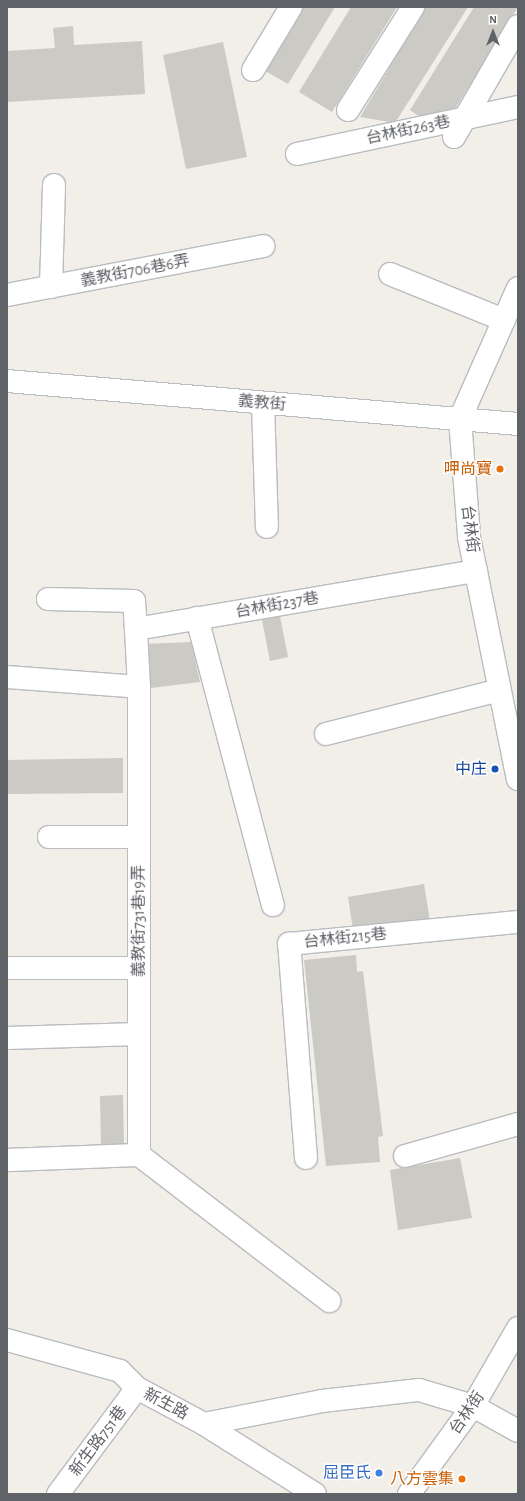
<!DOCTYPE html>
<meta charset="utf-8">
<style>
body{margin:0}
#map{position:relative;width:525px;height:1501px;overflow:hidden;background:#f1efe7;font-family:"Alegreya Sans","Noto Sans TC",sans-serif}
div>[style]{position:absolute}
.building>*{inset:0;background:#cccac4}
.roads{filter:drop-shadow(1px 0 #b9bcc0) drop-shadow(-1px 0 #b9bcc0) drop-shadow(0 1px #b9bcc0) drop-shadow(0 -1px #b9bcc0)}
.minor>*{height:22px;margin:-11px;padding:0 11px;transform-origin:11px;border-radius:11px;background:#fff}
.dots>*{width:11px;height:11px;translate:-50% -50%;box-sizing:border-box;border:2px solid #fff;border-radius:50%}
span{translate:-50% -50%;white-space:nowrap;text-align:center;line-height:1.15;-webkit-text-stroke:3px #fff;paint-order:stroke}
.street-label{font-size:16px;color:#5f6267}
.food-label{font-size:16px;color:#c56008}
.right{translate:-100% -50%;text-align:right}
.transit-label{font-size:16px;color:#164399}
.shop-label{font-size:16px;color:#366cbe}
.frame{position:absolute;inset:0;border:8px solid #5f6267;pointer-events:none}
.north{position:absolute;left:473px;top:12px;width:40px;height:40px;-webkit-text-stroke:3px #fff;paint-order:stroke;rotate:0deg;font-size:11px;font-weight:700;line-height:16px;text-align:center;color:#5f6267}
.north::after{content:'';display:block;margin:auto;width:14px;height:18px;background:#5f6267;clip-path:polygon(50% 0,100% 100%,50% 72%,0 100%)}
</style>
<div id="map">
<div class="building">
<div style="clip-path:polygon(297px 7px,335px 7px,288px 84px,260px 68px)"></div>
<div style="clip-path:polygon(351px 7px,397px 7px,332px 112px,299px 92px)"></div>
<div style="clip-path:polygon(426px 7px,468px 7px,395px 123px,360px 117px)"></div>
<div style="clip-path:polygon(474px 7px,518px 7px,447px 122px,433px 126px,410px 110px)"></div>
<div style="clip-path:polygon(73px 26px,74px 45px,142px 41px,145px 94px,7px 102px,7px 51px,55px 48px,53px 28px)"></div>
<div style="clip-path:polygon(223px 42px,247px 157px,186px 169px,163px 55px)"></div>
<div style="clip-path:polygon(278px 606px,288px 657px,270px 661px,260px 610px)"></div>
<div style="clip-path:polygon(191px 642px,200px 682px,151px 688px,144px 644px)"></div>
<div style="clip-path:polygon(123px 758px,123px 793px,7px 794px,7px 760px)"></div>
<div style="clip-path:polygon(424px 884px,430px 922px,354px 935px,348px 897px)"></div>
<div style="clip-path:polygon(356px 955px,357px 972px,363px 971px,383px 1136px,378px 1137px,380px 1162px,326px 1166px,304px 960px)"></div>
<div style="clip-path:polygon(123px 1095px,124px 1145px,101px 1145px,100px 1096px)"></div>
<div style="clip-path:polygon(460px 1158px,472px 1218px,398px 1230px,390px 1170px)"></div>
</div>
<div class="roads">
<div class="minor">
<div style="left:253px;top:70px;width:74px;rotate:-58.9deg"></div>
<div style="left:348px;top:110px;width:122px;rotate:-57.7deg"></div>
<div style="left:454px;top:137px;width:128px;rotate:-60deg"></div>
<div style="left:297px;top:154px;width:226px;rotate:-12deg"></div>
<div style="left:390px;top:274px;width:123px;rotate:22deg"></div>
<div style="left:51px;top:287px;width:102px;rotate:-88.3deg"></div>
<div style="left:518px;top:288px;width:143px;rotate:113.9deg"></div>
<div style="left:460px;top:419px;width:118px;rotate:85.6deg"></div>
<div style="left:469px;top:537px;width:247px;rotate:78.6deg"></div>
<div style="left:7px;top:295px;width:261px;rotate:-10.8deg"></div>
<div style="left:7px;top:381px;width:513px;rotate:4.81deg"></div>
<div style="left:263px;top:403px;width:124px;rotate:88.2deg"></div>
<div style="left:48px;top:599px;width:86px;rotate:1.3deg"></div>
<div style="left:134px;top:601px;width:28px;rotate:86deg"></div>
<div style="left:197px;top:618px;width:297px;rotate:75.2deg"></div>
<div style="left:7px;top:677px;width:132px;rotate:4.3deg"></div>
<div style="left:139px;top:687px;width:468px;rotate:90deg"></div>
<div style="left:139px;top:1155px;width:132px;rotate:177.8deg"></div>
<div style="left:139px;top:687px;width:58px;rotate:-93deg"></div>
<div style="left:136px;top:629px;width:345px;rotate:-9.7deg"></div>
<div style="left:326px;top:734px;width:179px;rotate:-14.2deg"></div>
<div style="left:49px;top:837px;width:90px"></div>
<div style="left:7px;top:968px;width:132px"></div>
<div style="left:7px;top:1038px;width:132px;rotate:-1.7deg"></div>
<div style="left:139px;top:1155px;width:240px;rotate:37.5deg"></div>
<div style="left:405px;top:1156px;width:117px;rotate:-15.8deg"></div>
<div style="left:306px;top:1158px;width:215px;rotate:-94.5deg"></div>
<div style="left:289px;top:944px;width:230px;rotate:-5.5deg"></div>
<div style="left:7px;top:1340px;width:117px;rotate:15.3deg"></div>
<div style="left:120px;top:1371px;width:24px;rotate:45deg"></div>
<div style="left:137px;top:1388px;width:76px;rotate:28.2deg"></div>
<div style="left:204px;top:1424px;width:131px;rotate:32.2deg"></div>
<div style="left:204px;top:1424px;width:120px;rotate:-11deg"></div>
<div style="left:322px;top:1401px;width:98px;rotate:-6.5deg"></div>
<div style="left:419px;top:1390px;width:56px;rotate:16.5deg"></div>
<div style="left:473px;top:1406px;width:51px;rotate:29.1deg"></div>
<div style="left:58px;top:1494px;width:132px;rotate:-53.3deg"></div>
<div style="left:409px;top:1494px;width:109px;rotate:-54deg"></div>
<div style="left:473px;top:1406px;width:90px;rotate:-60deg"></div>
</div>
</div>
<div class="dots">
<div style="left:500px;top:469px;background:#e8710a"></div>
<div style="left:495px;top:769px;background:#1a4fb4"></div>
<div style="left:379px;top:1473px;background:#3f7fe0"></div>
<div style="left:462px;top:1479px;background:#e8710a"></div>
</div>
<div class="street-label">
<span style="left:408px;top:130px;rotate:-12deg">台林街263巷</span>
<span style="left:135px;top:271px;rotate:-11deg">義教街706巷6弄</span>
<span style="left:262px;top:403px;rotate:5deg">義教街</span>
<span style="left:470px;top:529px;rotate:83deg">台林街</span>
<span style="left:277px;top:605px;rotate:-10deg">台林街237巷</span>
<span style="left:139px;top:921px;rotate:-90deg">義教街731巷19弄</span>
<span style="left:345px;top:938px;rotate:-6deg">台林街215巷</span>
<span style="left:166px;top:1404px;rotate:28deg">新生路</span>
<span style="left:467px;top:1413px;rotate:-56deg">台林街</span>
<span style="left:98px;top:1441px;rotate:-53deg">新生路751巷</span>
</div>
<div class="food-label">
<span class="right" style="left:492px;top:469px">呷尚寶</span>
<span class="right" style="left:454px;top:1479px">八方雲集</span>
</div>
<div class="transit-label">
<span class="right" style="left:487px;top:769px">中庄</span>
</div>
<div class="shop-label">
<span class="right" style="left:371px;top:1473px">屈臣氏</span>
</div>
<div class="frame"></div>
<div class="north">N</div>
</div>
